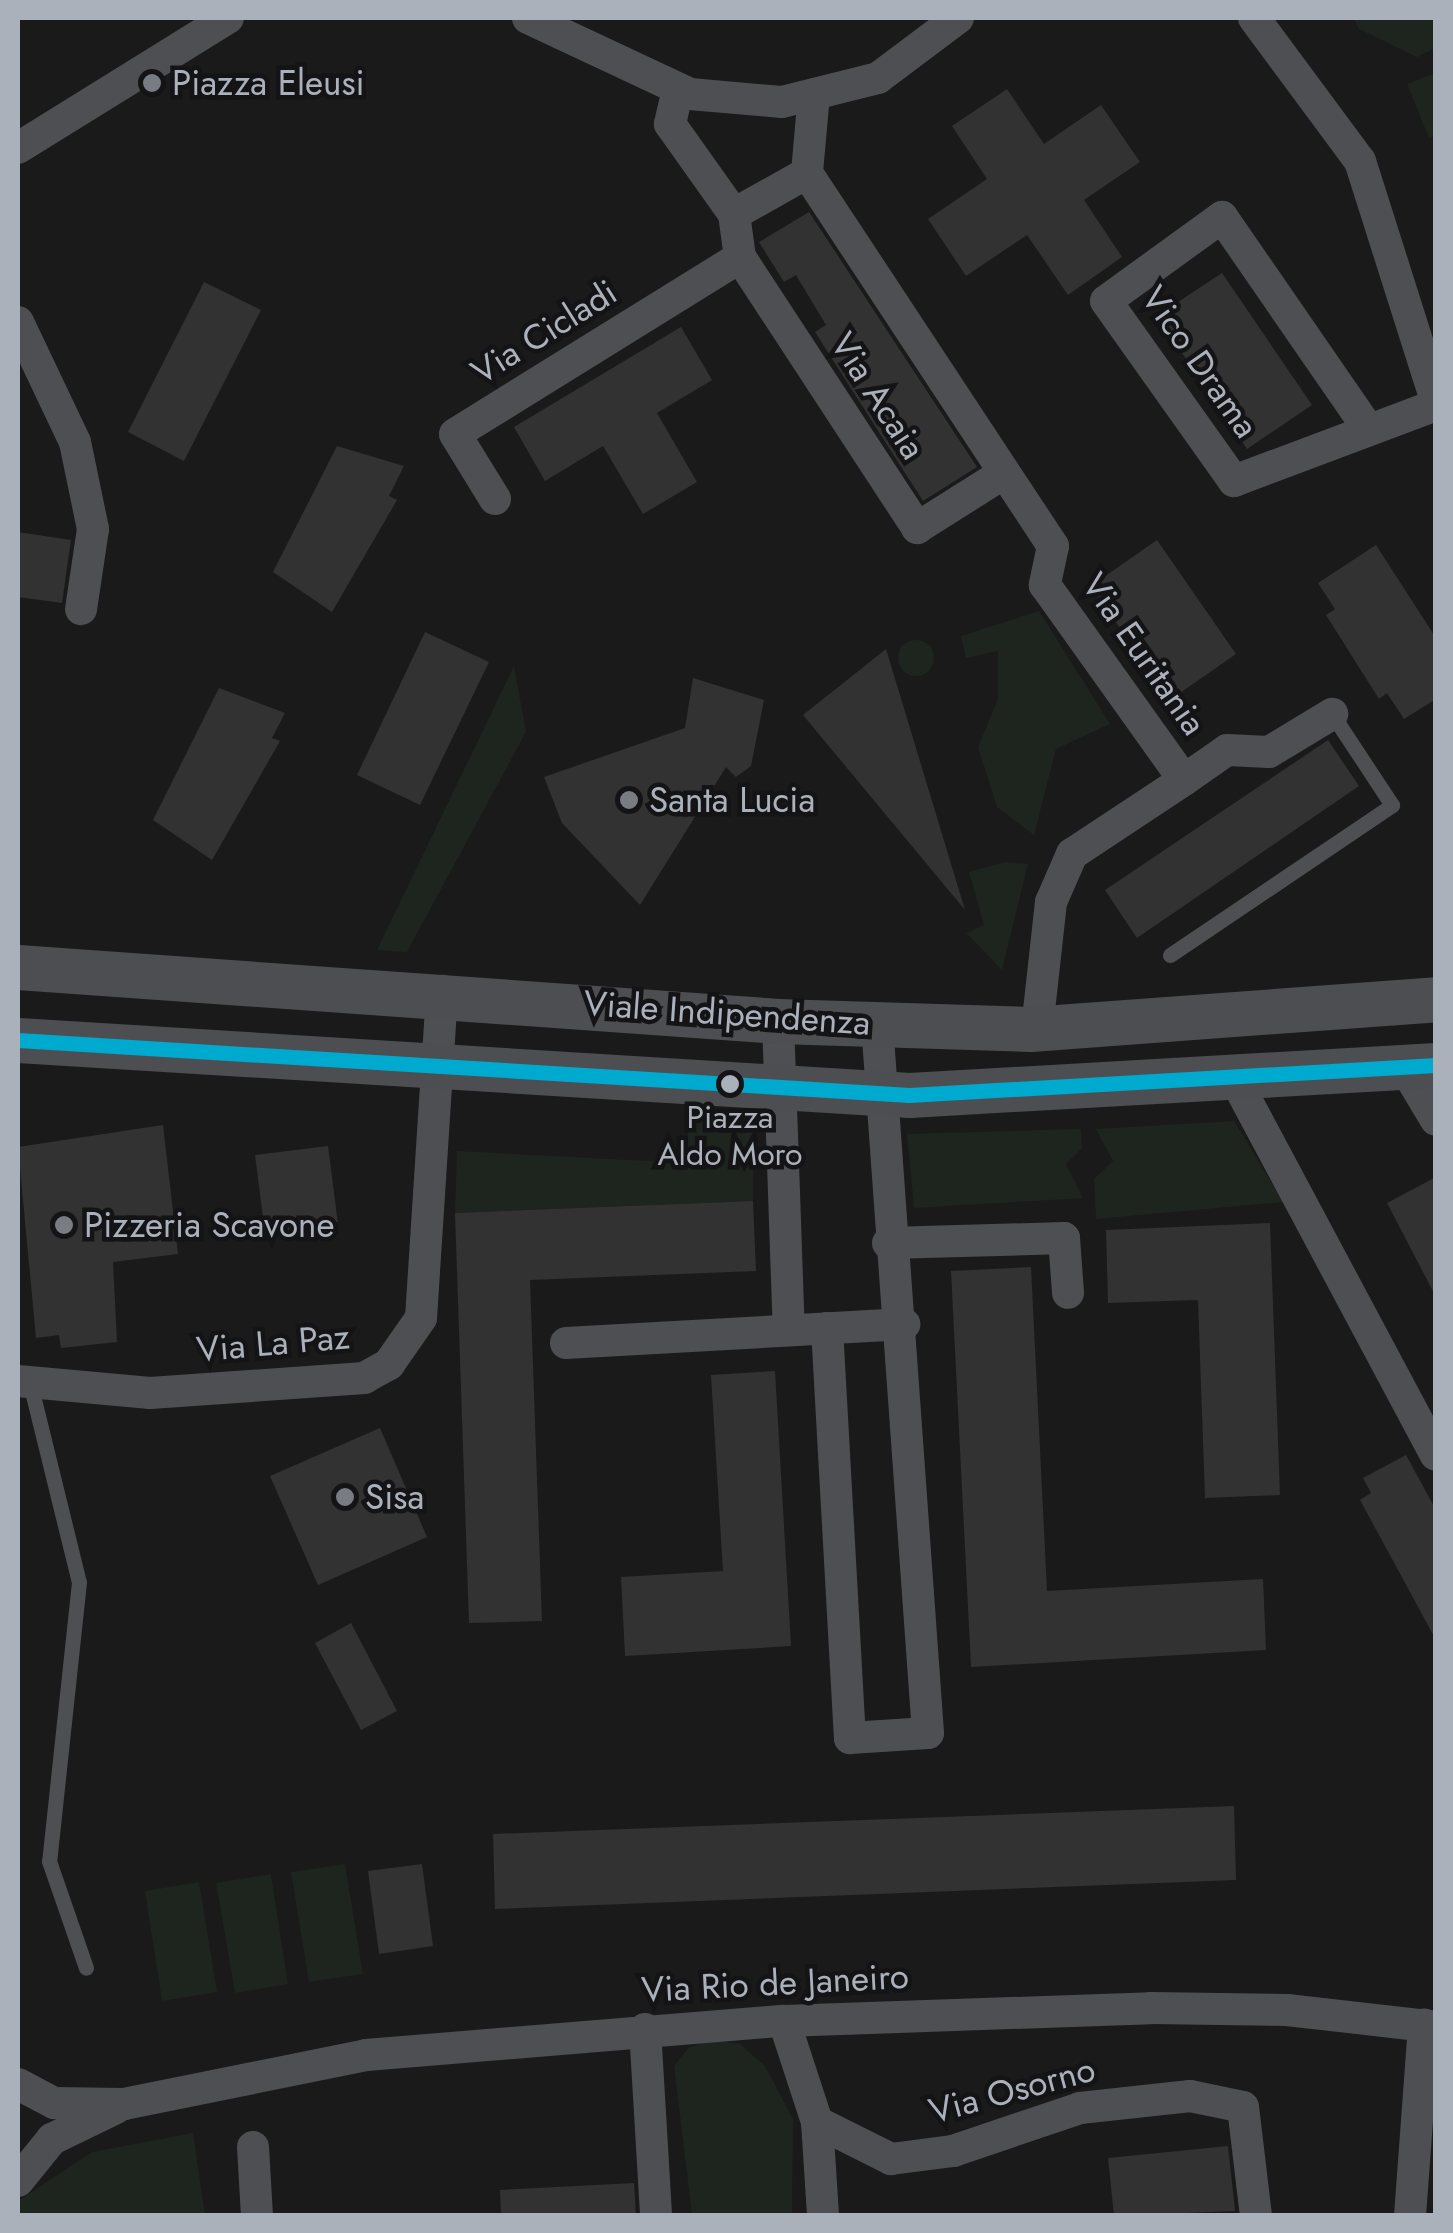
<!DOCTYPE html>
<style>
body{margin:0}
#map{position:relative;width:1453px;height:2233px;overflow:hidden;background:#1a1a1a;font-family:Jost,sans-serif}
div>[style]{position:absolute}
.green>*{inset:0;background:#1d251e}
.round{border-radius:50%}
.building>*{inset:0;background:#323232}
.lane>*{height:15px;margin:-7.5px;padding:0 7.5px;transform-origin:7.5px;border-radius:7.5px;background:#4e4f53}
.street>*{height:32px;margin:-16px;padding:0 16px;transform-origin:16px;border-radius:16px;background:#4e4f53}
.secondary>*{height:45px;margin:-22.5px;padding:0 22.5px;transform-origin:22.5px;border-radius:22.5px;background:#4d4e51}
.bus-1>*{height:15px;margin:-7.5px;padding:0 7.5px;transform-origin:7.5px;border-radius:7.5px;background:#00a9ce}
.dots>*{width:28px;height:28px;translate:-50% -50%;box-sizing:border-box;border:5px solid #141416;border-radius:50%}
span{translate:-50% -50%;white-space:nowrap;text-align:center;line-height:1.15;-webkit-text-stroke:9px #141416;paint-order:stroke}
.bus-label{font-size:32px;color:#abb1bb}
.poi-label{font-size:35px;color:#abb1bb}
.left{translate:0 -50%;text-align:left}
.street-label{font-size:35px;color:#abb1bb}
.frame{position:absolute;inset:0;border:20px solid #abb1bb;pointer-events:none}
</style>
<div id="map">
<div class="green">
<div style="clip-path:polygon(1353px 18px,1435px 18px,1435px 48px,1417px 57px,1359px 29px)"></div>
<div style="clip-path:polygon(1435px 73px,1435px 135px,1429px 138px,1407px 84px)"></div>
<div style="clip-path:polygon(1039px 611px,1110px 724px,1056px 749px,1034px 835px,997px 807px,978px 747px,998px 699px,998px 651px,966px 658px,961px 636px)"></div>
<div class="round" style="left:898px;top:640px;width:36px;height:36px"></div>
<div style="clip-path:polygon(514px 666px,526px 732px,407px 952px,377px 950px)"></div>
<div style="clip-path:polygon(1005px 862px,1028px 864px,1002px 970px,966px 933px,984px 925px,969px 872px)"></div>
<div style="clip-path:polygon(689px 1121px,753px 1124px,753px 1201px,455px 1213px,457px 1151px,686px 1163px)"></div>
<div style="clip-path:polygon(1234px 1121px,1283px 1202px,1096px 1219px,1094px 1179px,1113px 1161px,1096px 1129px)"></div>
<div style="clip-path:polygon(1081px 1129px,1082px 1148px,1066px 1164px,1083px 1198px,914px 1208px,907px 1134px)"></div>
<div style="clip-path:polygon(345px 1864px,363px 1974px,309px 1982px,291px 1872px)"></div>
<div style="clip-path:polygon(271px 1874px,288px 1984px,235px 1993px,216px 1883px)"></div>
<div style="clip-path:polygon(199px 1882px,217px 1992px,162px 2001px,145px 1891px)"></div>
<div style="clip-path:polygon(712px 2040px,740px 2044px,765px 2066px,793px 2119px,792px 2215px,692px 2215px,674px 2066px,689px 2047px)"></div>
<div style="clip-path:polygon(193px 2133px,205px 2215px,18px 2215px,19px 2200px,92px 2152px)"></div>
</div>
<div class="building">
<div style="clip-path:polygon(1007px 89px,1044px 144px,1101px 105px,1140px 162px,1084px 200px,1122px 257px,1068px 295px,1027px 235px,966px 276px,928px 219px,987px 179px,952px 126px)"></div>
<div style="clip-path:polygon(809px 212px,977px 467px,923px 501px,815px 332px,826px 325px,796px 275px,784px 282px,759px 242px)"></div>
<div style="clip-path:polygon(1222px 273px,1312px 405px,1247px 449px,1157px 316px)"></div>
<div style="clip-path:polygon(204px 282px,261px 310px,184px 461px,128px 432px)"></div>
<div style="clip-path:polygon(681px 327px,712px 380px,657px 413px,697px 482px,643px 514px,603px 446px,545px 481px,514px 427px)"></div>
<div style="clip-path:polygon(337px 446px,404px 466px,389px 496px,397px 500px,332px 612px,273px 572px)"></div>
<div style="clip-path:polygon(18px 532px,71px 540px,62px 603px,18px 597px)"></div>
<div style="clip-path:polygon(1157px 540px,1236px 654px,1170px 700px,1091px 586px)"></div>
<div style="clip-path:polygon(1376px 545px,1436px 638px,1436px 699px,1404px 719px,1387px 693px,1379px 699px,1326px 615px,1335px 609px,1318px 583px)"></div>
<div style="clip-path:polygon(425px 632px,489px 662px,420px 805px,357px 775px)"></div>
<div style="clip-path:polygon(886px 649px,965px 910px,803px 715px)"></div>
<div style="clip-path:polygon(693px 678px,764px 700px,751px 766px,736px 777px,726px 767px,640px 905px,562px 823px,544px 777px,685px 728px)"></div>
<div style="clip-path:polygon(219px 688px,285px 713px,272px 738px,280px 741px,212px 860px,153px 820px)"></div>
<div style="clip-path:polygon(1328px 740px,1359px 786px,1137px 938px,1105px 890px)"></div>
<div style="clip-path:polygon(163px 1125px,178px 1254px,113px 1262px,117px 1342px,61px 1348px,59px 1335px,36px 1338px,18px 1147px)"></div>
<div style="clip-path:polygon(328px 1146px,338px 1224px,265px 1233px,255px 1155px)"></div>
<div style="clip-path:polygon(1436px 1177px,1436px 1297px,1387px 1203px)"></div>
<div style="clip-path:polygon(753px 1201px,756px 1271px,530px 1280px,542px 1621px,469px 1623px,455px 1213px)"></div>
<div style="clip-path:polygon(1270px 1223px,1280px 1495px,1205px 1498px,1198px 1300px,1108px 1303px,1106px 1230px)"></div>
<div style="clip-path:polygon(1031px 1267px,1047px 1591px,1263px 1579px,1266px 1650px,971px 1667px,951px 1271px)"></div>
<div style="clip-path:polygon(775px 1371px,791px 1646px,625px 1656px,621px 1577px,723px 1571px,711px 1375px)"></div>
<div style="clip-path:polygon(380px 1428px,427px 1537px,318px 1585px,270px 1476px)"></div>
<div style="clip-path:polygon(1406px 1455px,1436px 1510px,1436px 1640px,1360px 1500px,1371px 1493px,1363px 1478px)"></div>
<div style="clip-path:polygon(351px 1623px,397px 1711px,361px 1730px,315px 1643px)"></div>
<div style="clip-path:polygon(1234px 1806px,1236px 1880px,495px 1909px,493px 1834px)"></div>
<div style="clip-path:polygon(422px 1864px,433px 1946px,379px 1954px,368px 1871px)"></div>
<div style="clip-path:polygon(1228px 2146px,1235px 2211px,1114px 2216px,1108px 2158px)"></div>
<div style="clip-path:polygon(634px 2183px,636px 2216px,501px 2216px,500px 2190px)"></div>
</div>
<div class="lane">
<div style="left:1170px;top:955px;width:268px;rotate:-34deg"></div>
<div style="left:1392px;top:805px;width:109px;rotate:-123.4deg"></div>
<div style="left:30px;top:1383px;width:205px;rotate:76.2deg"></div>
<div style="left:79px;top:1582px;width:281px;rotate:96.1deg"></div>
<div style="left:49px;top:1861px;width:113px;rotate:70.9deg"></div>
</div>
<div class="street">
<div style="left:528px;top:18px;width:179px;rotate:25.1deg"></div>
<div style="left:690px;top:94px;width:92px;rotate:5deg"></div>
<div style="left:782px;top:102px;width:99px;rotate:-14deg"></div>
<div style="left:878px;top:78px;width:100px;rotate:-36.9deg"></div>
<div style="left:1254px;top:18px;width:178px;rotate:53.5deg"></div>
<div style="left:1360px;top:161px;width:251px;rotate:72.4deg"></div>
<div style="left:678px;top:89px;width:36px;rotate:103deg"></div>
<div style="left:670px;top:124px;width:110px;rotate:54.6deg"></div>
<div style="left:734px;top:214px;width:84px;rotate:-29.3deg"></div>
<div style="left:814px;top:94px;width:79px;rotate:95.1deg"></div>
<div style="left:807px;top:173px;width:447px;rotate:56.6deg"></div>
<div style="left:1053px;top:546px;width:40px;rotate:102deg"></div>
<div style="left:1045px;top:585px;width:239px;rotate:54.5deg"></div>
<div style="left:1184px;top:780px;width:134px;rotate:146.5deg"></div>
<div style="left:1072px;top:854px;width:52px;rotate:113.6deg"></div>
<div style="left:1051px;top:902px;width:127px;rotate:96.3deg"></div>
<div style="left:18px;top:148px;width:247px;rotate:-31.8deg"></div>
<div style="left:734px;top:214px;width:43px;rotate:82.1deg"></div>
<div style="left:740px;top:257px;width:324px;rotate:56.8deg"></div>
<div style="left:917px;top:528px;width:103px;rotate:-32.3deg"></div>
<div style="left:18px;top:322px;width:133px;rotate:64.6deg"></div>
<div style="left:75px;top:442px;width:89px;rotate:78.3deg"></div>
<div style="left:93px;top:529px;width:81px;rotate:98.5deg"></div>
<div style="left:1369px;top:430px;width:259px;rotate:-124.6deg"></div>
<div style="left:1222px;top:217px;width:143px;rotate:144.1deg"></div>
<div style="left:1106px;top:301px;width:221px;rotate:54.6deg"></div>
<div style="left:1234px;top:481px;width:216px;rotate:-20.6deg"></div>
<div style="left:495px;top:499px;width:76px;rotate:-121.6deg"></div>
<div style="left:455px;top:434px;width:335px;rotate:-31.8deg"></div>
<div style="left:1184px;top:780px;width:52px;rotate:-34.9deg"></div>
<div style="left:1227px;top:750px;width:42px;rotate:2.7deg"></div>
<div style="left:1269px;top:752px;width:74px;rotate:-31.1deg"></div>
<div style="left:778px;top:1021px;width:308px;rotate:88deg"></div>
<div style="left:1406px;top:1070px;width:58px;rotate:59deg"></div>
<div style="left:1235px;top:1079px;width:426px;rotate:61.9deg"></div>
<div style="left:888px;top:1243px;width:176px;rotate:-1.6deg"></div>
<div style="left:1064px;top:1238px;width:55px;rotate:85.8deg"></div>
<div style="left:827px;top:1328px;width:411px;rotate:86.8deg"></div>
<div style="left:850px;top:1738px;width:78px;rotate:-3.7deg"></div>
<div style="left:928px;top:1733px;width:711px;rotate:-94.11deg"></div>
<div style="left:566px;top:1343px;width:339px;rotate:-3.2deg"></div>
<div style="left:18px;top:1381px;width:133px;rotate:5.2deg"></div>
<div style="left:150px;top:1393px;width:215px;rotate:-4deg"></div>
<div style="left:364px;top:1378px;width:29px;rotate:-29deg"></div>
<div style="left:389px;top:1364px;width:56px;rotate:-55.2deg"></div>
<div style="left:421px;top:1318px;width:328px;rotate:-86.3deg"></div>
<div style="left:784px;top:2021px;width:106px;rotate:71.9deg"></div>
<div style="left:817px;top:2122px;width:94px;rotate:86.3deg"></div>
<div style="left:645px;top:2029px;width:187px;rotate:86.6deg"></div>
<div style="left:18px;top:2084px;width:41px;rotate:27.8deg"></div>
<div style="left:54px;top:2103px;width:70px;rotate:0.8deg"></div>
<div style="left:124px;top:2104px;width:247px;rotate:-11.4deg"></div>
<div style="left:366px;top:2055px;width:419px;rotate:-4.7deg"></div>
<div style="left:784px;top:2021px;width:367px;rotate:-2deg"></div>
<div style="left:1151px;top:2008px;width:136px;rotate:0.8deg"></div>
<div style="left:1287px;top:2010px;width:150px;rotate:6.5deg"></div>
<div style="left:817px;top:2122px;width:83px;rotate:26.6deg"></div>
<div style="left:891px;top:2159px;width:63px;rotate:-7.4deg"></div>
<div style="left:953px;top:2151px;width:134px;rotate:-18.7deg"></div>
<div style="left:1080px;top:2108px;width:111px;rotate:-6.2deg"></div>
<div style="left:1190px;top:2096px;width:54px;rotate:11.7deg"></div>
<div style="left:1243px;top:2107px;width:110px;rotate:83.2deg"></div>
<div style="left:253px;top:2147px;width:69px;rotate:86.7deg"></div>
<div style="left:18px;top:2181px;width:54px;rotate:-51deg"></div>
<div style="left:52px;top:2139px;width:71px;rotate:-25.8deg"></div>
<div style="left:1410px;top:2216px;width:192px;rotate:-85.8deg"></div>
</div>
<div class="secondary">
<div style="left:18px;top:967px;width:762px;rotate:4.06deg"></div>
<div style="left:778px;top:1021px;width:252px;rotate:1.8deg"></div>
<div style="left:1030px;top:1029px;width:407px;rotate:-4.2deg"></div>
<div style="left:18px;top:1040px;width:893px;rotate:3.53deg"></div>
<div style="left:909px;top:1095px;width:528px;rotate:-3.26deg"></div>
</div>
<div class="bus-1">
<div style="left:18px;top:1040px;width:893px;rotate:3.53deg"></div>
<div style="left:909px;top:1095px;width:528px;rotate:-3.26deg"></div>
</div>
<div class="dots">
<div style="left:152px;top:83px;background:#787c83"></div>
<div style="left:629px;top:800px;background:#787c83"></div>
<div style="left:730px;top:1084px;background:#abb1bb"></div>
<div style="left:64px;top:1225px;background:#787c83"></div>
<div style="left:345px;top:1497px;background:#787c83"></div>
</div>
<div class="bus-label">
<span style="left:730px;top:1136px">Piazza<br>Aldo Moro</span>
</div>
<div class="poi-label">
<span class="left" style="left:172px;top:83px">Piazza Eleusi</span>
<span class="left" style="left:649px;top:800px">Santa Lucia</span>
<span class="left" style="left:84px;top:1225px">Pizzeria Scavone</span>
<span class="left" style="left:365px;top:1497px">Sisa</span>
</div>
<div class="street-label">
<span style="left:544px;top:332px;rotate:-32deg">Via Cicladi</span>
<span style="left:1200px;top:362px;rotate:55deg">Vico Drama</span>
<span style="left:878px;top:396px;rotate:57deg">Via Acaia</span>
<span style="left:1144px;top:654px;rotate:55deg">Via Euritania</span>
<span style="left:727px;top:1013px;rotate:4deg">Viale Indipendenza</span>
<span style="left:273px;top:1343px;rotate:-5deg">Via La Paz</span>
<span style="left:775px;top:1983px;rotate:-3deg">Via Rio de Janeiro</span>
<span style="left:1012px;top:2090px;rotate:-15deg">Via Osorno</span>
</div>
<div class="frame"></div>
</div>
